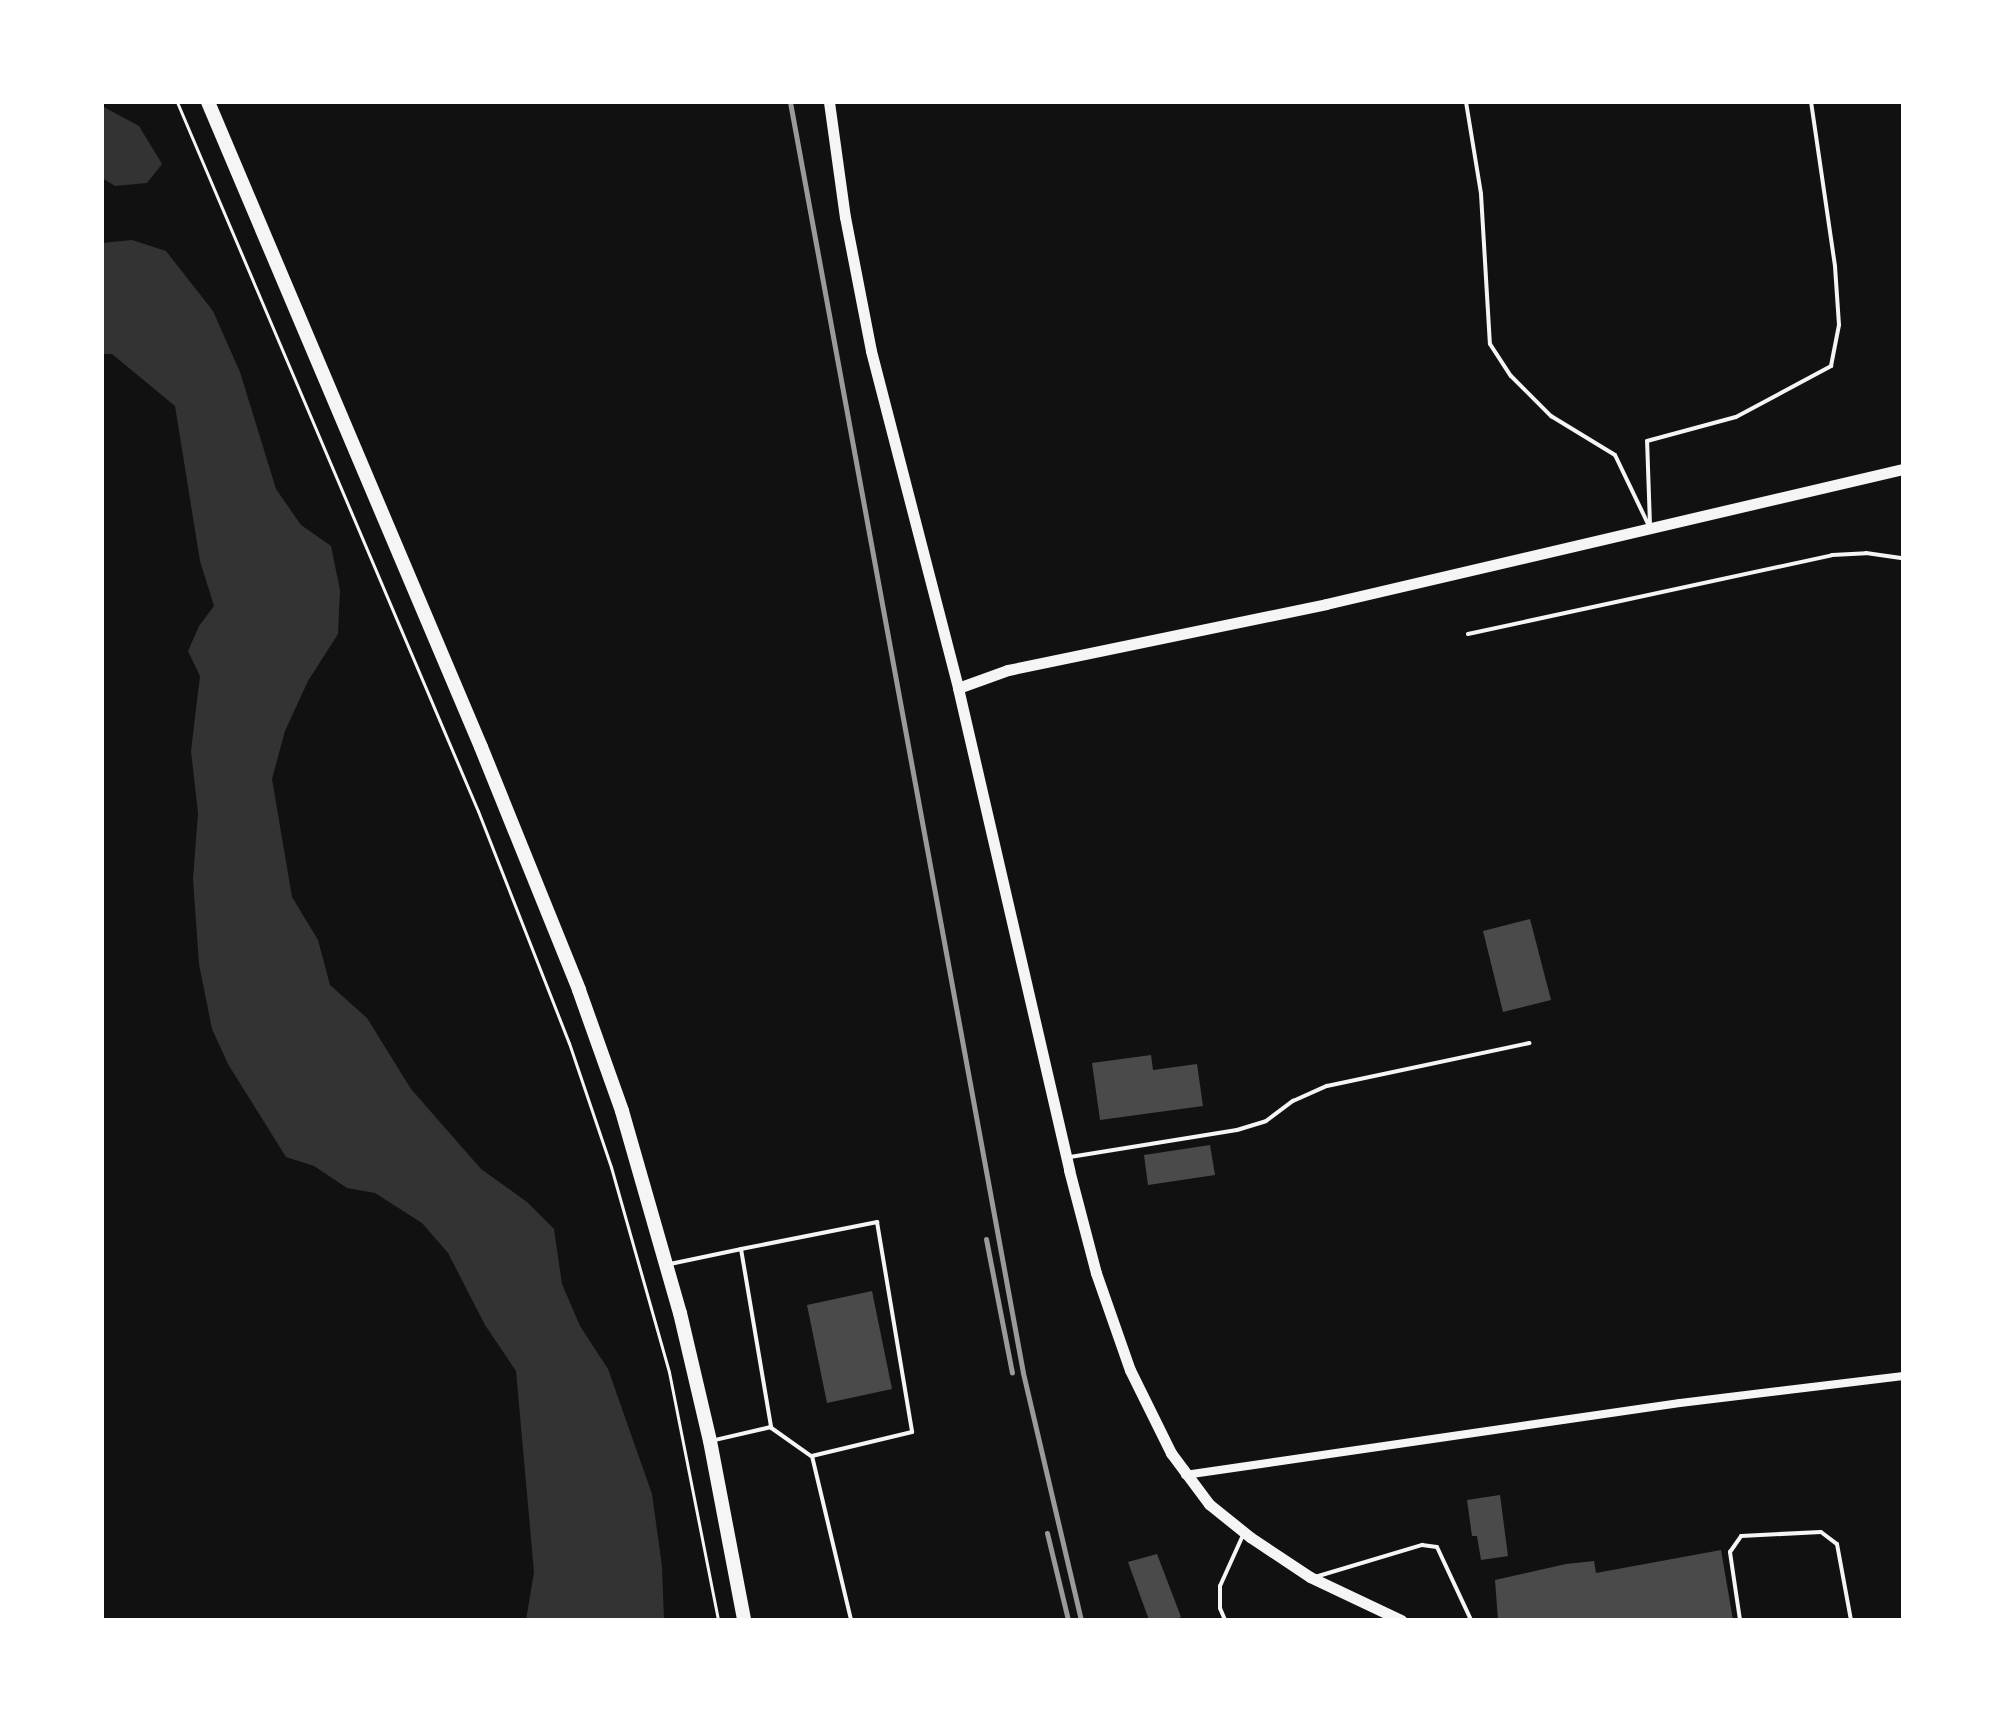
<!DOCTYPE html>
<style>
body{margin:0}
#map{position:relative;width:2005px;height:1722px;overflow:hidden;background:#111;font-family:Overpass,sans-serif}
div>[style]{position:absolute}
.water>*{inset:0;background:#333}
.building>*{inset:0;background:#4a4a4a}
.path>*{height:3px;margin:-1.5px;padding:0 1.5px;transform-origin:1.5px;border-radius:1.5px;background:#f5f5f5}
.service>*{height:4px;margin:-2px;padding:0 2px;transform-origin:2px;border-radius:2px;background:#f5f5f5}
.minor>*{height:8px;margin:-4px;padding:0 4px;transform-origin:4px;border-radius:4px;background:#f5f5f5}
.tertiary>*{height:11px;margin:-5.5px;padding:0 5.5px;transform-origin:5.5px;border-radius:5.5px;background:#f5f5f5}
.primary>*{height:14px;margin:-7px;padding:0 7px;transform-origin:7px;border-radius:7px;background:#f5f5f5}
.rail>*{height:5px;margin:-2.5px;padding:0 2.5px;transform-origin:2.5px;border-radius:2.5px;background:#9a9a9a}
span{translate:-50% -50%;white-space:nowrap;text-align:center;line-height:1.15;-webkit-text-stroke:6px #fff;paint-order:stroke}
.frame{position:absolute;inset:0;border:104px solid #fff;pointer-events:none}
</style>
<div id="map">
<div class="water">
<div style="clip-path:polygon(102px 106px,139px 126px,162px 164px,147px 183px,115px 186px,102px 178px)"></div>
<div style="clip-path:polygon(132px 240px,166px 251px,213px 311px,240px 372px,276px 489px,301px 525px,331px 546px,340px 590px,338px 634px,308px 681px,285px 731px,272px 779px,292px 897px,318px 940px,330px 985px,367px 1018px,411px 1089px,481px 1169px,527px 1202px,554px 1229px,562px 1284px,580px 1326px,608px 1369px,652px 1494px,662px 1566px,664px 1620px,526px 1620px,534px 1572px,516px 1371px,485px 1325px,448px 1253px,422px 1223px,375px 1193px,347px 1188px,314px 1166px,286px 1157px,228px 1064px,212px 1029px,199px 964px,193px 879px,198px 813px,191px 751px,200px 676px,188px 651px,199px 626px,214px 606px,200px 561px,175px 406px,112px 354px,102px 354px,102px 243px)"></div>
</div>
<div class="building">
<div style="clip-path:polygon(1530px 919px,1551px 1000px,1503px 1012px,1483px 931px)"></div>
<div style="clip-path:polygon(1151px 1055px,1153px 1070px,1197px 1064px,1203px 1106px,1100px 1120px,1092px 1063px)"></div>
<div style="clip-path:polygon(1210px 1145px,1215px 1175px,1148px 1185px,1144px 1155px)"></div>
<div style="clip-path:polygon(872px 1291px,892px 1389px,827px 1403px,807px 1305px)"></div>
<div style="clip-path:polygon(1500px 1495px,1508px 1556px,1481px 1560px,1477px 1536px,1472px 1536px,1467px 1500px)"></div>
<div style="clip-path:polygon(1721px 1550px,1733px 1620px,1498px 1620px,1495px 1580px,1566px 1564px,1594px 1561px,1596px 1573px)"></div>
<div style="clip-path:polygon(1157px 1554px,1181px 1617px,1174px 1620px,1149px 1620px,1128px 1562px)"></div>
</div>
<div class="path">
<div style="left:177px;top:102px;width:770px;rotate:67deg"></div>
<div style="left:478px;top:811px;width:249px;rotate:68.6deg"></div>
<div style="left:569px;top:1043px;width:131px;rotate:71.3deg"></div>
<div style="left:611px;top:1167px;width:213px;rotate:74.2deg"></div>
<div style="left:669px;top:1372px;width:253px;rotate:78.8deg"></div>
</div>
<div class="service">
<div style="left:1466px;top:102px;width:93px;rotate:80.7deg"></div>
<div style="left:1481px;top:194px;width:150px;rotate:86.6deg"></div>
<div style="left:1490px;top:344px;width:38px;rotate:57deg"></div>
<div style="left:1511px;top:376px;width:57px;rotate:45deg"></div>
<div style="left:1551px;top:416px;width:75px;rotate:31.4deg"></div>
<div style="left:1615px;top:455px;width:79px;rotate:64.4deg"></div>
<div style="left:1650px;top:525px;width:84px;rotate:-92deg"></div>
<div style="left:1647px;top:441px;width:92px;rotate:-15.1deg"></div>
<div style="left:1736px;top:417px;width:108px;rotate:-28.2deg"></div>
<div style="left:1831px;top:366px;width:42px;rotate:-79deg"></div>
<div style="left:1839px;top:325px;width:59px;rotate:-93.9deg"></div>
<div style="left:1835px;top:266px;width:166px;rotate:-98.3deg"></div>
<div style="left:1468px;top:634px;width:372px;rotate:-12.2deg"></div>
<div style="left:1832px;top:555px;width:34px;rotate:-3deg"></div>
<div style="left:1866px;top:553px;width:37px;rotate:8deg"></div>
<div style="left:1070px;top:1157px;width:169px;rotate:-9.2deg"></div>
<div style="left:1237px;top:1130px;width:30px;rotate:-17deg"></div>
<div style="left:1266px;top:1121px;width:34px;rotate:-37deg"></div>
<div style="left:1293px;top:1101px;width:37px;rotate:-24deg"></div>
<div style="left:1327px;top:1086px;width:207px;rotate:-12deg"></div>
<div style="left:741px;top:1249px;width:139px;rotate:-11.2deg"></div>
<div style="left:877px;top:1222px;width:213px;rotate:80.5deg"></div>
<div style="left:912px;top:1432px;width:103px;rotate:166.5deg"></div>
<div style="left:812px;top:1456px;width:169px;rotate:76.6deg"></div>
<div style="left:670px;top:1264px;width:73px;rotate:-11.9deg"></div>
<div style="left:741px;top:1249px;width:181px;rotate:80.4deg"></div>
<div style="left:771px;top:1427px;width:57px;rotate:166.9deg"></div>
<div style="left:770px;top:1427px;width:50px;rotate:35.3deg"></div>
<div style="left:1315px;top:1577px;width:112px;rotate:-16.7deg"></div>
<div style="left:1422px;top:1545px;width:15px;rotate:8deg"></div>
<div style="left:1437px;top:1547px;width:81px;rotate:65deg"></div>
<div style="left:1225px;top:1620px;width:13px;rotate:-113deg"></div>
<div style="left:1220px;top:1608px;width:22px;rotate:-90deg"></div>
<div style="left:1220px;top:1586px;width:56px;rotate:-65.7deg"></div>
<div style="left:1740px;top:1620px;width:69px;rotate:-98.4deg"></div>
<div style="left:1730px;top:1552px;width:19px;rotate:-55deg"></div>
<div style="left:1741px;top:1536px;width:80px;rotate:-2.9deg"></div>
<div style="left:1821px;top:1532px;width:20px;rotate:37deg"></div>
<div style="left:1837px;top:1544px;width:77px;rotate:79.6deg"></div>
</div>
<div class="minor">
<div style="left:1185px;top:1475px;width:500px;rotate:-8.28deg"></div>
<div style="left:1680px;top:1403px;width:225px;rotate:-6.9deg"></div>
</div>
<div class="tertiary">
<div style="left:829px;top:102px;width:116px;rotate:82.1deg"></div>
<div style="left:845px;top:217px;width:136px;rotate:79deg"></div>
<div style="left:871px;top:351px;width:348px;rotate:75.5deg"></div>
<div style="left:958px;top:688px;width:495px;rotate:77deg"></div>
<div style="left:1069px;top:1170px;width:106px;rotate:75.3deg"></div>
<div style="left:1096px;top:1273px;width:103px;rotate:70.7deg"></div>
<div style="left:1130px;top:1370px;width:93px;rotate:63.7deg"></div>
<div style="left:1171px;top:1453px;width:64px;rotate:53.3deg"></div>
<div style="left:1209px;top:1504px;width:53px;rotate:38.8deg"></div>
<div style="left:1250px;top:1537px;width:72px;rotate:33.7deg"></div>
<div style="left:1310px;top:1577px;width:101px;rotate:25.3deg"></div>
<div style="left:958px;top:688px;width:53px;rotate:-19.8deg"></div>
<div style="left:1008px;top:670px;width:325px;rotate:-11.7deg"></div>
<div style="left:1326px;top:604px;width:593px;rotate:-13.17deg"></div>
</div>
<div class="primary">
<div style="left:208px;top:102px;width:700px;rotate:67.06deg"></div>
<div style="left:481px;top:747px;width:262px;rotate:68deg"></div>
<div style="left:579px;top:990px;width:128px;rotate:70.4deg"></div>
<div style="left:622px;top:1111px;width:210px;rotate:74deg"></div>
<div style="left:680px;top:1313px;width:131px;rotate:76.8deg"></div>
<div style="left:710px;top:1441px;width:182px;rotate:79.2deg"></div>
</div>
<div class="rail">
<div style="left:790px;top:102px;width:1292px;rotate:79.61deg"></div>
<div style="left:1023px;top:1373px;width:254px;rotate:76.8deg"></div>
<div style="left:986px;top:1239px;width:136px;rotate:79deg"></div>
<div style="left:1047px;top:1533px;width:89px;rotate:76.4deg"></div>
</div>
<div class="frame"></div>
</div>
